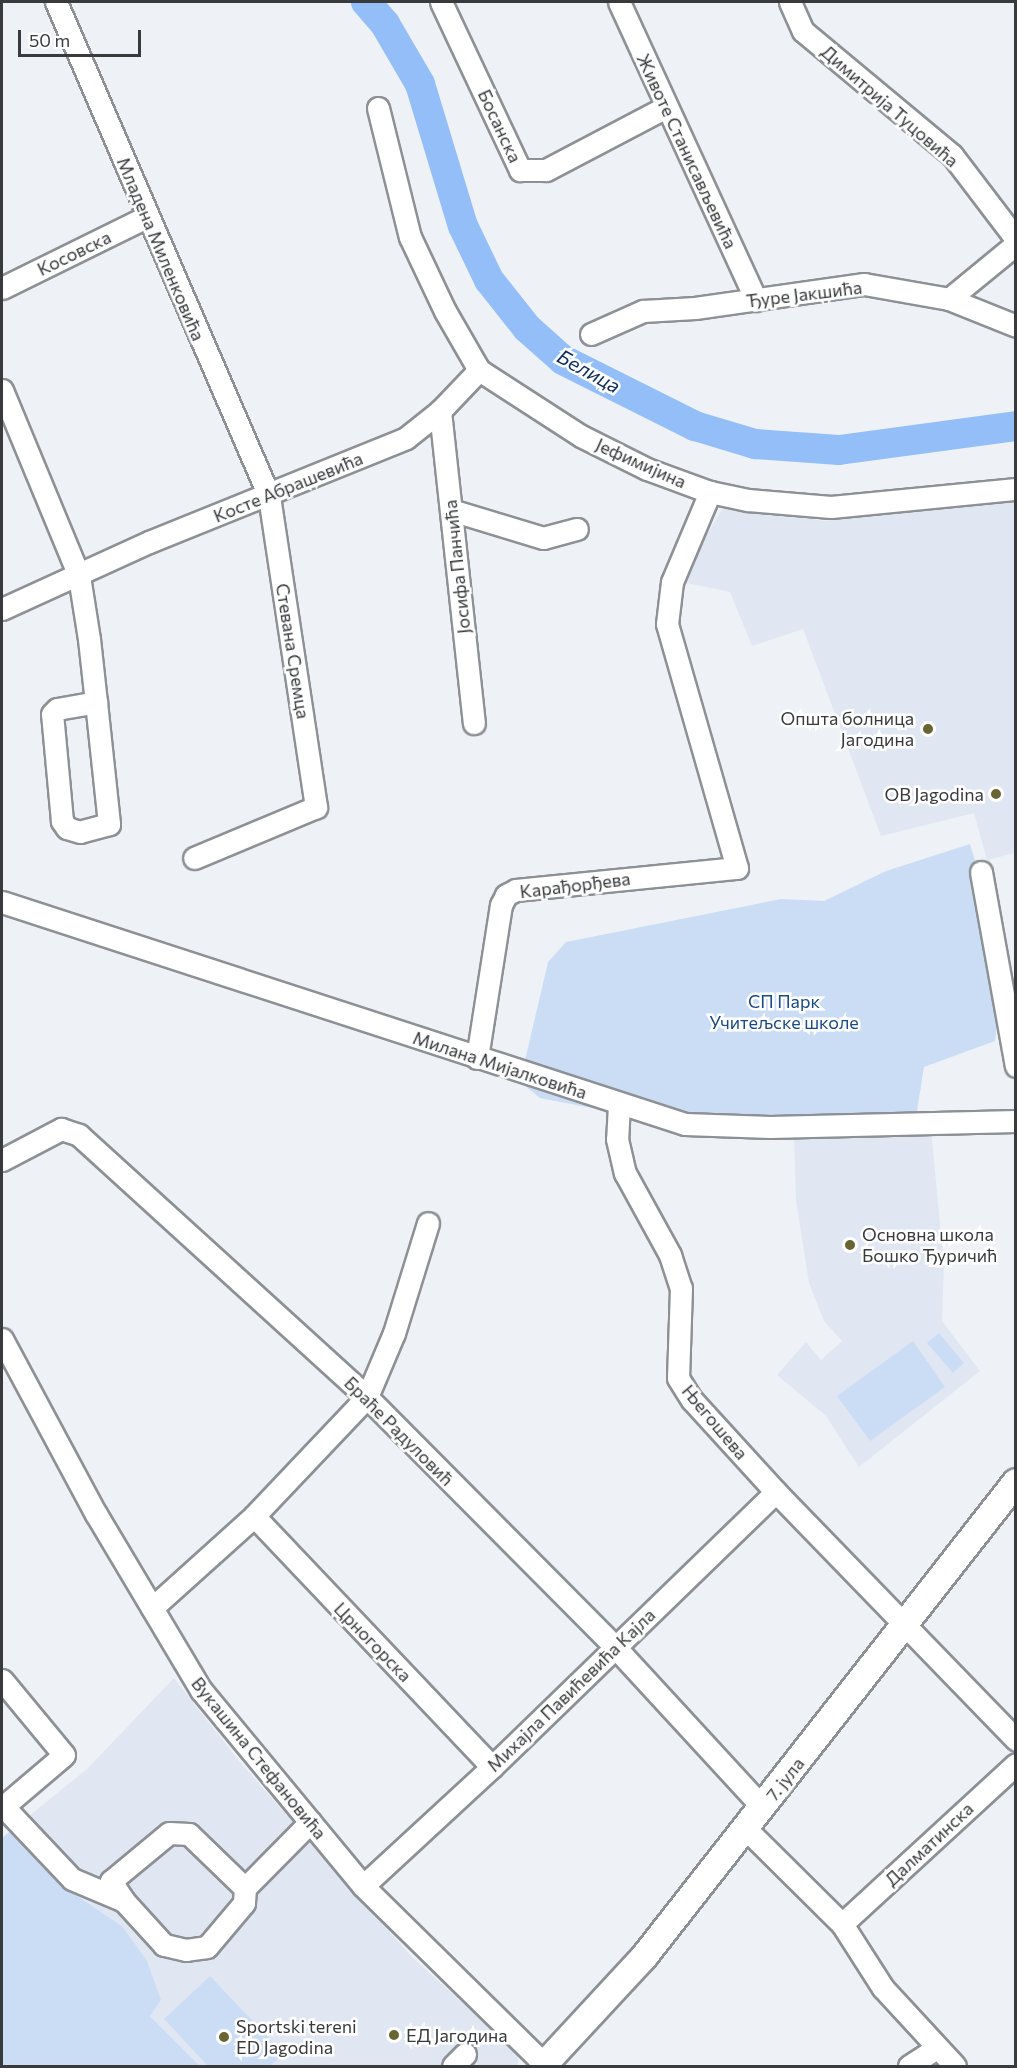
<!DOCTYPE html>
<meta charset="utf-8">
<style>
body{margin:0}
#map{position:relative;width:1017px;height:2068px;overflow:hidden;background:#eef2f7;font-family:Commissioner,sans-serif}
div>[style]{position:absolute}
.built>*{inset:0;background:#e0e7f3}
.green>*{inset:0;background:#cbddf5}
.river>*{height:30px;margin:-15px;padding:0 15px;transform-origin:15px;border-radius:15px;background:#94bef8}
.roads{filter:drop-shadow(2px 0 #8d9195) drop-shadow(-2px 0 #8d9195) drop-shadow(0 2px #8d9195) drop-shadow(0 -2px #8d9195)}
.minor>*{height:21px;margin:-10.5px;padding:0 10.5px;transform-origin:10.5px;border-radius:10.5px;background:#fff}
.major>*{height:26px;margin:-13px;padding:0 13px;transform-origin:13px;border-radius:13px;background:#fff}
.dots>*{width:16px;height:16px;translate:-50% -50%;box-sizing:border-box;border:3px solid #fff;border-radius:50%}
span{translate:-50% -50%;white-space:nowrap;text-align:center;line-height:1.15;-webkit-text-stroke:5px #fff;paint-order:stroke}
.street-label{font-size:18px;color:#383a3c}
.poi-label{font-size:18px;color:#383a3c}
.right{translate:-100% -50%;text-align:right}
.left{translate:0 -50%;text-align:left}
.park-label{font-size:18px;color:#184a8a}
.water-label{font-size:20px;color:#0b2e5a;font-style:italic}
.frame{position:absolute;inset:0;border:3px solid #383a3c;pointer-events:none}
.scale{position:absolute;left:18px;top:30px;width:123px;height:27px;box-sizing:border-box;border:3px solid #383a3c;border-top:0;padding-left:8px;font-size:18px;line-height:21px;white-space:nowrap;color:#383a3c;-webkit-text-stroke:4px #fff;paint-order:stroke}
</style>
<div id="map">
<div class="built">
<div style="clip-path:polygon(1015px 496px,1015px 853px,987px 860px,974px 813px,881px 836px,803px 629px,752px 646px,730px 592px,687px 583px,702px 542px,725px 505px,824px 521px)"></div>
<div style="clip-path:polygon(931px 1129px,944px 1266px,942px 1321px,980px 1371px,859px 1467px,826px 1416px,777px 1375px,806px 1342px,821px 1360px,842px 1341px,824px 1321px,809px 1283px,796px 1200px,794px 1137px)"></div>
<div style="clip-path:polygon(174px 1678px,239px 1761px,412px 1957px,518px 2053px,518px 2066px,200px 2066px,150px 2016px,122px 1926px,58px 1883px,9px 1832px,87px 1769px)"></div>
</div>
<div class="green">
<div style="clip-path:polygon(970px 844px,976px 864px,998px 1018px,995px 1041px,924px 1067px,917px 1111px,790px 1123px,639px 1117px,540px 1098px,520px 1082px,548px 962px,566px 942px,781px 899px,824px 901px,886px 871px)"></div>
<div style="clip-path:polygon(939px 1333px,964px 1363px,953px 1373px,927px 1343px)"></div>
<div style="clip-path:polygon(913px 1341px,945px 1387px,870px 1441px,837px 1396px)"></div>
<div style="clip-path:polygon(9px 1832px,58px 1883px,122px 1926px,147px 1961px,161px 2000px,150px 2016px,200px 2066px,2px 2066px,2px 1838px)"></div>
<div style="clip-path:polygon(210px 1976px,284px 2054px,270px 2066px,208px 2066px,164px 2019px)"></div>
</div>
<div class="river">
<div style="left:366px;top:2px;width:29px;rotate:49deg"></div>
<div style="left:385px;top:24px;width:69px;rotate:59.7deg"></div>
<div style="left:420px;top:84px;width:148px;rotate:73.2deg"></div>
<div style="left:463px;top:226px;width:60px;rotate:64.3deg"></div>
<div style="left:489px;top:280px;width:61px;rotate:51.6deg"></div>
<div style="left:527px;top:328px;width:48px;rotate:41.6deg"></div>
<div style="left:563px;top:360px;width:148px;rotate:26.6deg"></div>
<div style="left:695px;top:426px;width:63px;rotate:16.7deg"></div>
<div style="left:755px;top:444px;width:84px;rotate:4.1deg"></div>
<div style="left:839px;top:450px;width:179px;rotate:-7.7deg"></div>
</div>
<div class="roads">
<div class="minor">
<div style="left:56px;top:2px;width:538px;rotate:66.68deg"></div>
<div style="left:269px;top:496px;width:315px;rotate:81.4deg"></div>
<div style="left:316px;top:807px;width:132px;rotate:157.3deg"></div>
<div style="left:441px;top:2px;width:186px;rotate:64.8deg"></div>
<div style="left:520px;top:170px;width:26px"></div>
<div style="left:546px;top:170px;width:136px;rotate:-27.7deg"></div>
<div style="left:619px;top:2px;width:328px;rotate:65.3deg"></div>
<div style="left:790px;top:2px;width:32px;rotate:66deg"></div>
<div style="left:803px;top:31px;width:194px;rotate:39.8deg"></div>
<div style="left:952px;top:155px;width:106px;rotate:52.7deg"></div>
<div style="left:378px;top:108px;width:133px;rotate:76.1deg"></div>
<div style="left:410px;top:237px;width:82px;rotate:64.7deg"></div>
<div style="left:445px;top:311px;width:68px;rotate:60deg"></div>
<div style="left:479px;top:370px;width:121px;rotate:32.9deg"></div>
<div style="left:581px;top:436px;width:74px;rotate:26.6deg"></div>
<div style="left:647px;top:469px;width:67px;rotate:20.1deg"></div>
<div style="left:710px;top:492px;width:39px;rotate:12deg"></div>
<div style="left:748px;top:500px;width:83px;rotate:4.8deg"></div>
<div style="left:831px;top:507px;width:186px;rotate:-5.6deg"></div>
<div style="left:2px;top:288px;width:161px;rotate:-26.2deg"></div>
<div style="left:949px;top:299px;width:87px;rotate:-39.4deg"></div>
<div style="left:591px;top:334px;width:57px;rotate:-23.9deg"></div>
<div style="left:643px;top:311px;width:52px;rotate:-3.3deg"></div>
<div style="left:695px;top:308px;width:171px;rotate:-8.1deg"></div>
<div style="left:864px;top:284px;width:86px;rotate:10deg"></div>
<div style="left:949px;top:299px;width:72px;rotate:21.9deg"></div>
<div style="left:2px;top:390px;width:201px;rotate:67.5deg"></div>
<div style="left:79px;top:576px;width:64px;rotate:81deg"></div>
<div style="left:89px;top:639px;width:63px;rotate:83.7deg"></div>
<div style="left:96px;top:702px;width:123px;rotate:83.9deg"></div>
<div style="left:109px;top:824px;width:30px;rotate:165deg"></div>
<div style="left:80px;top:832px;width:14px;rotate:-163deg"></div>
<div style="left:67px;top:828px;width:9px;rotate:-126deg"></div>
<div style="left:62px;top:821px;width:107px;rotate:-95.3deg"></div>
<div style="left:52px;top:714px;width:7px;rotate:-45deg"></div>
<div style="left:57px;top:709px;width:40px;rotate:-10deg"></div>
<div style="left:440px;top:411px;width:314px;rotate:83.8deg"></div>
<div style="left:451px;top:510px;width:96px;rotate:16.9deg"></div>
<div style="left:543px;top:538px;width:35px;rotate:-15deg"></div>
<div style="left:2px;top:609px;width:162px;rotate:-24.5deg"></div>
<div style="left:149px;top:542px;width:277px;rotate:-22deg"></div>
<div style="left:406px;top:438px;width:43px;rotate:-38.5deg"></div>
<div style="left:440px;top:411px;width:57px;rotate:-46.4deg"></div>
<div style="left:981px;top:872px;width:197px;rotate:79.8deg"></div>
<div style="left:2px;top:902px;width:718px;rotate:18.01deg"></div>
<div style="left:685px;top:1124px;width:85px;rotate:2deg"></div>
<div style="left:770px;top:1127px;width:246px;rotate:-1.4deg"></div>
<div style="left:477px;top:1058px;width:155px;rotate:-81.1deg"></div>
<div style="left:501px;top:905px;width:11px;rotate:-63deg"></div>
<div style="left:506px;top:895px;width:11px;rotate:-27deg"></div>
<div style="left:516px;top:890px;width:222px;rotate:-5.7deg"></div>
<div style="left:737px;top:868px;width:254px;rotate:-106deg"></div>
<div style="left:667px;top:624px;width:42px;rotate:-83.2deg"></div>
<div style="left:672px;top:582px;width:98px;rotate:-67.1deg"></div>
<div style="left:619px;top:1104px;width:35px;rotate:93deg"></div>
<div style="left:617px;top:1139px;width:35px;rotate:77deg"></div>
<div style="left:625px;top:1173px;width:94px;rotate:61.2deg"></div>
<div style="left:670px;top:1255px;width:35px;rotate:72deg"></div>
<div style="left:681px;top:1288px;width:90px;rotate:91.9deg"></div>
<div style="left:678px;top:1378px;width:26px;rotate:58deg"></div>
<div style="left:692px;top:1400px;width:125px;rotate:47.6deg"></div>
<div style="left:776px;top:1492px;width:345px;rotate:45.9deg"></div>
<div style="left:2px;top:1160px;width:67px;rotate:-27.7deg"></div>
<div style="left:61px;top:1129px;width:19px;rotate:18deg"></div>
<div style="left:79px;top:1135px;width:389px;rotate:42.3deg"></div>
<div style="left:367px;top:1397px;width:354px;rotate:45.2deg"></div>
<div style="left:616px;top:1648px;width:216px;rotate:47.4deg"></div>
<div style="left:2px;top:1339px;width:199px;rotate:61.8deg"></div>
<div style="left:96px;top:1514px;width:205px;rotate:59.2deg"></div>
<div style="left:201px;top:1690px;width:254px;rotate:50.4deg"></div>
<div style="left:363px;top:1886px;width:257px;rotate:44.5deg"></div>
<div style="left:254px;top:1516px;width:346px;rotate:46.5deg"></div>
<div style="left:152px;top:1608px;width:137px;rotate:-42deg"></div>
<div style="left:254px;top:1516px;width:164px;rotate:-46.5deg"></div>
<div style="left:367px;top:1397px;width:69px;rotate:-67.1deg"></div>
<div style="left:394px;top:1333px;width:115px;rotate:-72.8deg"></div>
<div style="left:2px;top:1680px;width:97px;rotate:50.4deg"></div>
<div style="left:64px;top:1755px;width:80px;rotate:139.6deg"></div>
<div style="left:2px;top:1805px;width:102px;rotate:46.6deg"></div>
<div style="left:72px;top:1879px;width:56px;rotate:22.9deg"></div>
<div style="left:745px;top:1828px;width:136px;rotate:44.7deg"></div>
<div style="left:842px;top:1924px;width:76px;rotate:57.4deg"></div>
<div style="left:883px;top:1988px;width:106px;rotate:47.3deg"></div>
<div style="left:169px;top:1833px;width:20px;rotate:3deg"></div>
<div style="left:189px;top:1834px;width:78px;rotate:44deg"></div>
<div style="left:245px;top:1888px;width:15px;rotate:94deg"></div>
<div style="left:244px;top:1903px;width:57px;rotate:130.1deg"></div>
<div style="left:207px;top:1947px;width:21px;rotate:172deg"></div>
<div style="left:186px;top:1950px;width:23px;rotate:-167deg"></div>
<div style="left:164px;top:1945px;width:59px;rotate:-132.3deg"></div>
<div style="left:124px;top:1901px;width:24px;rotate:-123deg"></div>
<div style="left:111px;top:1881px;width:75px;rotate:-39.6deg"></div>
<div style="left:363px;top:1886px;width:176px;rotate:-42.7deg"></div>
<div style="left:492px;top:1767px;width:395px;rotate:-44.1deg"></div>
<div style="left:245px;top:1888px;width:93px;rotate:-45.4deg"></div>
<div style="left:842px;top:1924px;width:236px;rotate:-42.6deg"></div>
<div style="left:453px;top:2066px;width:17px;rotate:-45deg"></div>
<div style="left:909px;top:2066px;width:33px;rotate:-33deg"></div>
</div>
<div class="major">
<div style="left:543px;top:2066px;width:149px;rotate:-47.2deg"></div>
<div style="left:644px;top:1957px;width:603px;rotate:-51.93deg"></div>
</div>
</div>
<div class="dots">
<div style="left:928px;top:729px;background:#676532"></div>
<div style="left:996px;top:794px;background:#676532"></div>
<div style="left:850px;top:1245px;background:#676532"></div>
<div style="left:394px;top:2035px;background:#676532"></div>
<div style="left:224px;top:2037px;background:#676532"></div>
</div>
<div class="street-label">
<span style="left:890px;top:106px;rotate:41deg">Димитрија Туцовића</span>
<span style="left:500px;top:126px;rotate:65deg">Босанска</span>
<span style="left:687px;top:151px;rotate:65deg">Животе Станисављевића</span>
<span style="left:161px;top:249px;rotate:67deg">Младена Миленковића</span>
<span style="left:74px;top:253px;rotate:-26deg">Косовска</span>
<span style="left:804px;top:294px;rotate:-7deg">Ђуре Јакшића</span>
<span style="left:641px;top:463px;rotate:24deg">Јефимијина</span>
<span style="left:288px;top:487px;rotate:-22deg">Косте Абрашевића</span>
<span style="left:457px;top:567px;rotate:-96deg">Јосифа Панчића</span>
<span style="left:293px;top:651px;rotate:81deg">Стевана Сремца</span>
<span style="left:575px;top:885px;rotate:-7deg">Карађорђева</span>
<span style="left:500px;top:1065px;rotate:18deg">Милана Мијалковића</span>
<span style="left:715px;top:1422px;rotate:50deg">Његошева</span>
<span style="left:399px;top:1431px;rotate:45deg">Браће Радуловић</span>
<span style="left:373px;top:1642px;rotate:46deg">Црногорска</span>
<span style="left:571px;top:1690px;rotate:-44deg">Михајла Павићевића Кајла</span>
<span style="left:259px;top:1758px;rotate:51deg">Вукашина Стефановића</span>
<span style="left:785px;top:1779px;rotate:-52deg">7. јула</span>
<span style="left:929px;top:1844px;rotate:-43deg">Далматинска</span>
</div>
<div class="poi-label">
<span class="right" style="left:914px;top:729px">Општа болница<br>Јагодина</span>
<span class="right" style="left:984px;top:794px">OB Jagodina</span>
<span class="left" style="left:862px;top:1245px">Основна школа<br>Бошко Ђуричић</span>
<span class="left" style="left:236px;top:2037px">Sportski tereni<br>ED Jagodina</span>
<span class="left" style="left:406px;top:2035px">ЕД Јагодина</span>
</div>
<div class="park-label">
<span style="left:784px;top:1012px">СП Парк<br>Учитељске школе</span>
</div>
<div class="water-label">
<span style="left:589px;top:371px;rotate:29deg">Белица</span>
</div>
<div class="frame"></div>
<div class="scale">50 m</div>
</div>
